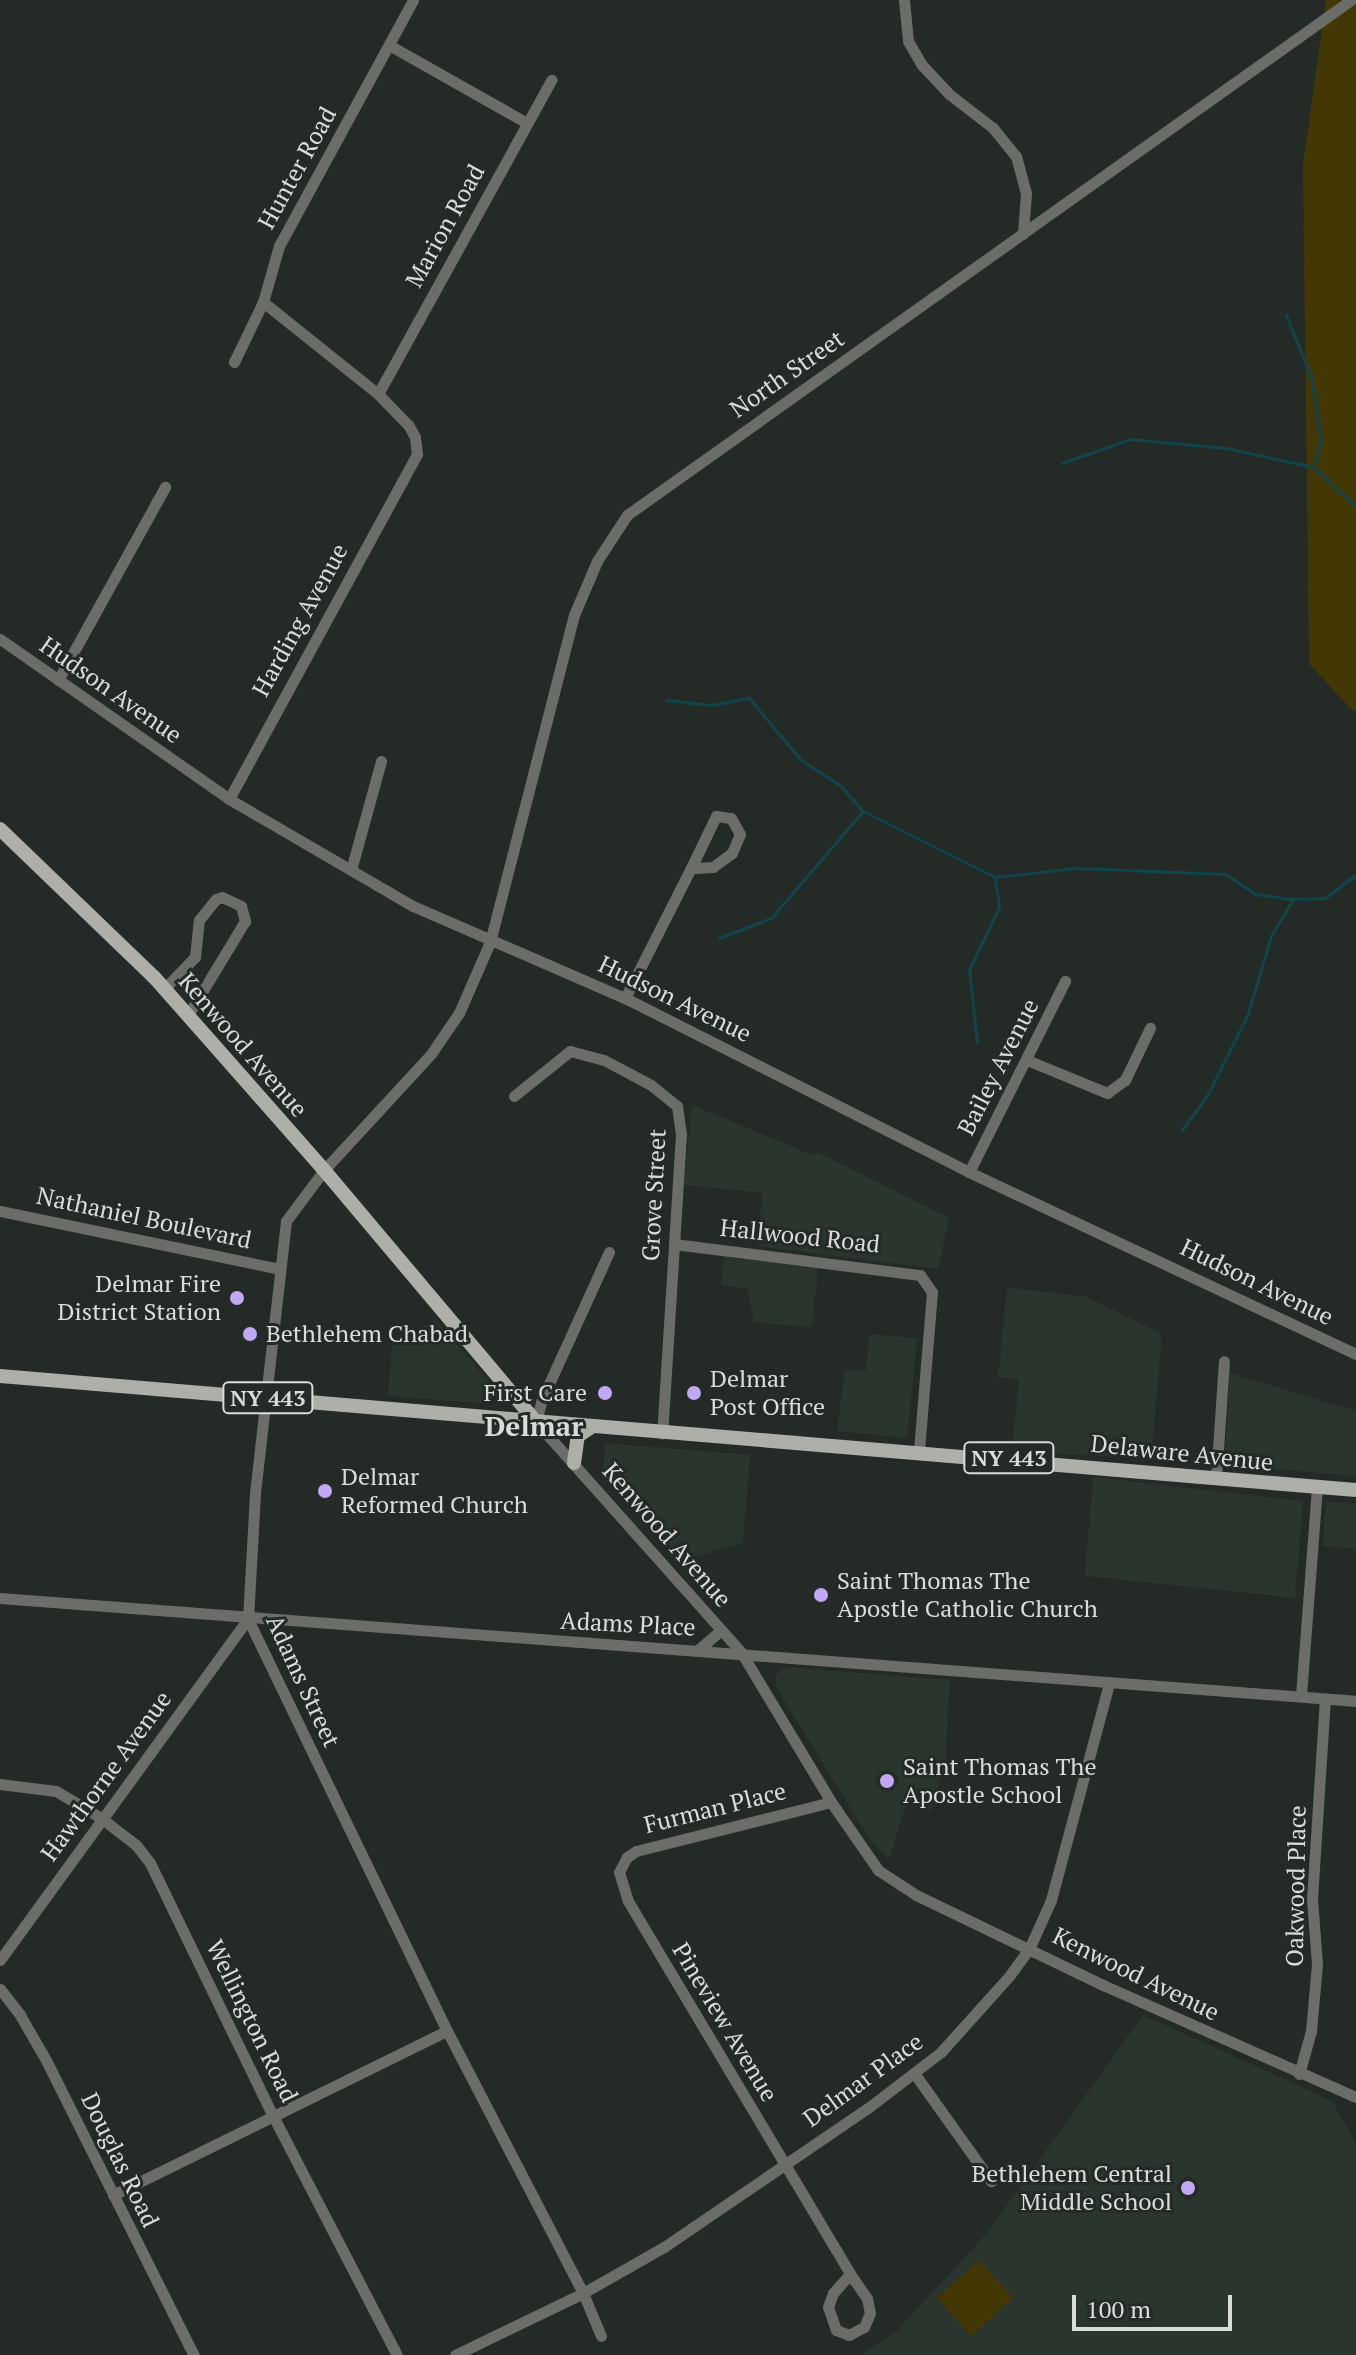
<!DOCTYPE html>
<style>
body{margin:0}
#map{position:relative;width:1356px;height:2355px;overflow:hidden;background:#242b26;font-family:"PT Serif",serif}
div>[style]{position:absolute}
.built>*{inset:0;background:#2a362d}
.green>*{inset:0;background:#433705}
.stream>*{height:3px;margin:-1.5px;padding:0 1.5px;transform-origin:1.5px;border-radius:1.5px;background:#12444c}
.minor>*{height:11px;margin:-5.5px;padding:0 5.5px;transform-origin:5.5px;border-radius:5.5px;background:#6b6d69}
.major>*{height:14px;margin:-7px;padding:0 7px;transform-origin:7px;border-radius:7px;background:#adb0a8}
.dots>*{width:22px;height:22px;translate:-50% -50%;box-sizing:border-box;border:4px solid #242b26;border-radius:50%}
span{translate:-50% -50%;white-space:nowrap;text-align:center;line-height:1.15;-webkit-text-stroke:6px #242b26;paint-order:stroke}
.shield-label span{padding:2px 6px;background:#242b26;border:2px solid;border-radius:6px;-webkit-text-stroke-width:0}
.shield-label{font-size:22px;color:#d8ddd9;font-weight:700}
.street-label{font-size:24px;color:#d8ddd9}
.poi-label{font-size:24px;color:#d8ddd9}
.right{translate:-100% -50%;text-align:right}
.left{translate:0 -50%;text-align:left}
.quarter-label{font-size:28px;color:#d8ddd9;font-weight:700}
.scale{position:absolute;left:1072px;top:2295px;width:160px;height:36px;box-sizing:border-box;border:4px solid #d8ddd9;border-top:0;padding-left:10px;font-size:24px;line-height:28px;white-space:nowrap;color:#d8ddd9;-webkit-text-stroke:6px #242b26;paint-order:stroke}
</style>
<div id="map">
<div class="built">
<div style="clip-path:polygon(692px 1105px,815px 1156px,817px 1152px,949px 1218px,938px 1269px,758px 1246px,762px 1193px,684px 1185px)"></div>
<div style="clip-path:polygon(724px 1257px,818px 1267px,812px 1327px,754px 1322px,747px 1289px,721px 1285px)"></div>
<div style="clip-path:polygon(1007px 1287px,1087px 1297px,1162px 1334px,1151px 1458px,1012px 1452px,1019px 1379px,998px 1378px)"></div>
<div style="clip-path:polygon(435px 1319px,495px 1389px,481px 1403px,388px 1396px,392px 1346px)"></div>
<div style="clip-path:polygon(869px 1334px,917px 1338px,907px 1438px,837px 1431px,845px 1370px,866px 1371px)"></div>
<div style="clip-path:polygon(1230px 1373px,1356px 1411px,1356px 1476px,1224px 1465px)"></div>
<div style="clip-path:polygon(605px 1443px,750px 1455px,743px 1543px,680px 1561px,603px 1475px)"></div>
<div style="clip-path:polygon(1093px 1477px,1303px 1501px,1295px 1598px,1085px 1576px)"></div>
<div style="clip-path:polygon(1326px 1501px,1356px 1504px,1356px 1549px,1323px 1546px)"></div>
<div style="clip-path:polygon(785px 1667px,950px 1680px,945px 1759px,931px 1811px,906px 1804px,889px 1859px,869px 1838px,777px 1688px,775px 1676px)"></div>
<div style="clip-path:polygon(1143px 2015px,1332px 2101px,1356px 2143px,1356px 2355px,861px 2355px,896px 2332px,987px 2233px)"></div>
</div>
<div class="green">
<div style="clip-path:polygon(1326px 0,1356px 0,1356px 714px,1309px 664px,1303px 165px)"></div>
<div style="clip-path:polygon(979px 2260px,1013px 2298px,971px 2336px,937px 2298px)"></div>
</div>
<div class="stream">
<div style="left:1286px;top:315px;width:67px;rotate:68deg"></div>
<div style="left:1311px;top:377px;width:64px;rotate:81deg"></div>
<div style="left:1321px;top:440px;width:26px;rotate:106deg"></div>
<div style="left:1062px;top:463px;width:72px;rotate:-19.4deg"></div>
<div style="left:1130px;top:439px;width:96px;rotate:5.4deg"></div>
<div style="left:1226px;top:448px;width:89px;rotate:12.3deg"></div>
<div style="left:1313px;top:467px;width:59px;rotate:42.9deg"></div>
<div style="left:666px;top:700px;width:46px;rotate:6.2deg"></div>
<div style="left:712px;top:705px;width:38px;rotate:-11deg"></div>
<div style="left:749px;top:698px;width:81px;rotate:50deg"></div>
<div style="left:801px;top:760px;width:48px;rotate:33deg"></div>
<div style="left:841px;top:786px;width:32px;rotate:49deg"></div>
<div style="left:719px;top:938px;width:56px;rotate:-21deg"></div>
<div style="left:771px;top:918px;width:141px;rotate:-49.3deg"></div>
<div style="left:863px;top:811px;width:148px;rotate:26.6deg"></div>
<div style="left:995px;top:877px;width:82px;rotate:-6.3deg"></div>
<div style="left:1077px;top:868px;width:148px;rotate:2.3deg"></div>
<div style="left:1225px;top:874px;width:37px;rotate:33deg"></div>
<div style="left:1256px;top:894px;width:37px;rotate:8deg"></div>
<div style="left:1293px;top:899px;width:32px;rotate:-2deg"></div>
<div style="left:1325px;top:898px;width:39px;rotate:-37deg"></div>
<div style="left:977px;top:1042px;width:72px;rotate:-96.3deg"></div>
<div style="left:969px;top:970px;width:70px;rotate:-64.5deg"></div>
<div style="left:999px;top:907px;width:30px;rotate:-98deg"></div>
<div style="left:1182px;top:1130px;width:44px;rotate:-54.2deg"></div>
<div style="left:1208px;top:1094px;width:87px;rotate:-63.4deg"></div>
<div style="left:1247px;top:1016px;width:84px;rotate:-73.3deg"></div>
<div style="left:1271px;top:936px;width:43px;rotate:-59.3deg"></div>
</div>
<div class="minor">
<div style="left:904px;top:0;width:41px;rotate:84.4deg"></div>
<div style="left:908px;top:41px;width:28px;rotate:60deg"></div>
<div style="left:922px;top:65px;width:40px;rotate:47deg"></div>
<div style="left:949px;top:94px;width:56px;rotate:37.7deg"></div>
<div style="left:993px;top:128px;width:36px;rotate:51deg"></div>
<div style="left:1016px;top:156px;width:38px;rotate:75deg"></div>
<div style="left:1026px;top:193px;width:41px;rotate:94.2deg"></div>
<div style="left:389px;top:45px;width:159px;rotate:29.5deg"></div>
<div style="left:234px;top:362px;width:67px;rotate:-64.2deg"></div>
<div style="left:263px;top:302px;width:58px;rotate:-74.1deg"></div>
<div style="left:279px;top:246px;width:280px;rotate:-61.4deg"></div>
<div style="left:378px;top:394px;width:359px;rotate:-61.1deg"></div>
<div style="left:0;top:639px;width:279px;rotate:34.9deg"></div>
<div style="left:229px;top:799px;width:213px;rotate:30.2deg"></div>
<div style="left:413px;top:906px;width:231px;rotate:23.5deg"></div>
<div style="left:625px;top:998px;width:386px;rotate:26.8deg"></div>
<div style="left:969px;top:1172px;width:428px;rotate:25.2deg"></div>
<div style="left:58px;top:680px;width:221px;rotate:-61deg"></div>
<div style="left:229px;top:799px;width:393px;rotate:-61.4deg"></div>
<div style="left:417px;top:454px;width:17px;rotate:-97deg"></div>
<div style="left:415px;top:437px;width:13px;rotate:-119deg"></div>
<div style="left:409px;top:426px;width:45px;rotate:-134.1deg"></div>
<div style="left:378px;top:394px;width:147px;rotate:-141.3deg"></div>
<div style="left:716px;top:816px;width:15px;rotate:8deg"></div>
<div style="left:731px;top:818px;width:18px;rotate:61deg"></div>
<div style="left:740px;top:834px;width:21px;rotate:113deg"></div>
<div style="left:732px;top:853px;width:24px;rotate:144deg"></div>
<div style="left:713px;top:867px;width:22px;rotate:177deg"></div>
<div style="left:691px;top:868px;width:58px;rotate:-64.3deg"></div>
<div style="left:351px;top:870px;width:113px;rotate:-74.6deg"></div>
<div style="left:164px;top:989px;width:45px;rotate:-45.9deg"></div>
<div style="left:195px;top:957px;width:37px;rotate:-84deg"></div>
<div style="left:199px;top:920px;width:27px;rotate:-51deg"></div>
<div style="left:216px;top:899px;width:6px;rotate:-18deg"></div>
<div style="left:222px;top:897px;width:21px;rotate:25deg"></div>
<div style="left:241px;top:906px;width:16px;rotate:75deg"></div>
<div style="left:245px;top:921px;width:110px;rotate:121.2deg"></div>
<div style="left:625px;top:998px;width:146px;rotate:-63.1deg"></div>
<div style="left:1027px;top:1060px;width:87px;rotate:22.4deg"></div>
<div style="left:1107px;top:1093px;width:22px;rotate:-36deg"></div>
<div style="left:1125px;top:1080px;width:58px;rotate:-64.3deg"></div>
<div style="left:514px;top:1096px;width:72px;rotate:-38.8deg"></div>
<div style="left:570px;top:1051px;width:35px;rotate:15deg"></div>
<div style="left:604px;top:1060px;width:53px;rotate:28deg"></div>
<div style="left:651px;top:1085px;width:33px;rotate:39deg"></div>
<div style="left:677px;top:1106px;width:28px;rotate:82deg"></div>
<div style="left:681px;top:1134px;width:300px;rotate:93.6deg"></div>
<div style="left:969px;top:1172px;width:214px;rotate:-63.3deg"></div>
<div style="left:0;top:1211px;width:286px;rotate:11.7deg"></div>
<div style="left:674px;top:1244px;width:248px;rotate:7.2deg"></div>
<div style="left:920px;top:1275px;width:21px;rotate:55deg"></div>
<div style="left:932px;top:1292px;width:160px;rotate:94.7deg"></div>
<div style="left:609px;top:1252px;width:162px;rotate:114.5deg"></div>
<div style="left:542px;top:1399px;width:24px;rotate:105deg"></div>
<div style="left:536px;top:1422px;width:308px;rotate:48.3deg"></div>
<div style="left:741px;top:1652px;width:175px;rotate:59deg"></div>
<div style="left:831px;top:1802px;width:83px;rotate:55.3deg"></div>
<div style="left:878px;top:1870px;width:45px;rotate:33.3deg"></div>
<div style="left:916px;top:1895px;width:208px;rotate:25.7deg"></div>
<div style="left:1103px;top:1985px;width:277px;rotate:23.9deg"></div>
<div style="left:1216px;top:1478px;width:117px;rotate:-86.1deg"></div>
<div style="left:0;top:1598px;width:1360px;rotate:4.34deg"></div>
<div style="left:698px;top:1650px;width:30px;rotate:-41deg"></div>
<div style="left:1301px;top:1695px;width:209px;rotate:-85.6deg"></div>
<div style="left:0;top:1784px;width:56px;rotate:7.1deg"></div>
<div style="left:56px;top:1791px;width:52px;rotate:31deg"></div>
<div style="left:101px;top:1818px;width:44px;rotate:37.6deg"></div>
<div style="left:136px;top:1845px;width:23px;rotate:52deg"></div>
<div style="left:150px;top:1863px;width:281px;rotate:64.1deg"></div>
<div style="left:273px;top:2116px;width:269px;rotate:62.6deg"></div>
<div style="left:831px;top:1802px;width:201px;rotate:165.9deg"></div>
<div style="left:636px;top:1851px;width:11px;rotate:146deg"></div>
<div style="left:627px;top:1857px;width:17px;rotate:118deg"></div>
<div style="left:619px;top:1872px;width:30px;rotate:73deg"></div>
<div style="left:628px;top:1901px;width:434px;rotate:59.2deg"></div>
<div style="left:0;top:1960px;width:422px;rotate:-54deg"></div>
<div style="left:0;top:1989px;width:33px;rotate:52deg"></div>
<div style="left:20px;top:2015px;width:54px;rotate:60.1deg"></div>
<div style="left:47px;top:2062px;width:328px;rotate:63.4deg"></div>
<div style="left:914px;top:2073px;width:133px;rotate:54.5deg"></div>
<div style="left:1299px;top:2074px;width:45px;rotate:-74.4deg"></div>
<div style="left:1311px;top:2031px;width:67px;rotate:-84.9deg"></div>
<div style="left:1317px;top:1964px;width:65px;rotate:-94.4deg"></div>
<div style="left:1312px;top:1899px;width:201px;rotate:-86.3deg"></div>
<div style="left:113px;top:2195px;width:372px;rotate:-26.2deg"></div>
<div style="left:850px;top:2274px;width:29px;rotate:55deg"></div>
<div style="left:867px;top:2298px;width:15px;rotate:79deg"></div>
<div style="left:870px;top:2313px;width:15px;rotate:113deg"></div>
<div style="left:864px;top:2327px;width:17px;rotate:152deg"></div>
<div style="left:849px;top:2335px;width:14px;rotate:-159deg"></div>
<div style="left:836px;top:2330px;width:24px;rotate:-109deg"></div>
<div style="left:828px;top:2307px;width:15px;rotate:-70deg"></div>
<div style="left:833px;top:2293px;width:25px;rotate:-48deg"></div>
<div style="left:601px;top:2336px;width:47px;rotate:-112.7deg"></div>
<div style="left:583px;top:2293px;width:295px;rotate:-117.4deg"></div>
<div style="left:447px;top:2031px;width:458px;rotate:-115.8deg"></div>
<div style="left:248px;top:1619px;width:126px;rotate:-86.8deg"></div>
<div style="left:255px;top:1493px;width:274px;rotate:-83.5deg"></div>
<div style="left:286px;top:1221px;width:64px;rotate:-53.3deg"></div>
<div style="left:324px;top:1170px;width:158px;rotate:-47.3deg"></div>
<div style="left:431px;top:1054px;width:50px;rotate:-55.7deg"></div>
<div style="left:459px;top:1013px;width:77px;rotate:-66.4deg"></div>
<div style="left:490px;top:942px;width:338px;rotate:-75.6deg"></div>
<div style="left:574px;top:615px;width:59px;rotate:-66.9deg"></div>
<div style="left:597px;top:561px;width:55px;rotate:-56.9deg"></div>
<div style="left:627px;top:515px;width:888px;rotate:-35.43deg"></div>
<div style="left:455px;top:2355px;width:142px;rotate:-25.8deg"></div>
<div style="left:583px;top:2293px;width:93px;rotate:-29.6deg"></div>
<div style="left:664px;top:2247px;width:247px;rotate:-34.3deg"></div>
<div style="left:868px;top:2108px;width:92px;rotate:-37.5deg"></div>
<div style="left:941px;top:2052px;width:103px;rotate:-48.1deg"></div>
<div style="left:1010px;top:1975px;width:34px;rotate:-54deg"></div>
<div style="left:1030px;top:1947px;width:51px;rotate:-65.9deg"></div>
<div style="left:1051px;top:1900px;width:225px;rotate:-75deg"></div>
</div>
<div class="major">
<div style="left:0;top:829px;width:214px;rotate:43.9deg"></div>
<div style="left:154px;top:977px;width:257px;rotate:48.6deg"></div>
<div style="left:324px;top:1170px;width:329px;rotate:49.9deg"></div>
<div style="left:0;top:1376px;width:1361px;rotate:4.81deg"></div>
<div style="left:574px;top:1463px;width:27px;rotate:-82deg"></div>
<div style="left:578px;top:1436px;width:18px;rotate:-34deg"></div>
</div>
<div class="dots">
<div style="left:237px;top:1298px;background:#c0a8f3"></div>
<div style="left:250px;top:1334px;background:#c0a8f3"></div>
<div style="left:605px;top:1393px;background:#c0a8f3"></div>
<div style="left:694px;top:1393px;background:#c0a8f3"></div>
<div style="left:325px;top:1491px;background:#c0a8f3"></div>
<div style="left:821px;top:1595px;background:#c0a8f3"></div>
<div style="left:887px;top:1781px;background:#c0a8f3"></div>
<div style="left:1188px;top:2188px;background:#c0a8f3"></div>
</div>
<div class="shield-label">
<span style="left:268px;top:1398px">NY 443</span>
<span style="left:1009px;top:1458px">NY 443</span>
</div>
<div class="street-label">
<span style="left:297px;top:168px;rotate:-61deg">Hunter Road</span>
<span style="left:445px;top:226px;rotate:-61deg">Marion Road</span>
<span style="left:787px;top:374px;rotate:-35deg">North Street</span>
<span style="left:300px;top:620px;rotate:-61deg">Harding Avenue</span>
<span style="left:111px;top:690px;rotate:35deg">Hudson Avenue</span>
<span style="left:675px;top:999px;rotate:26deg">Hudson Avenue</span>
<span style="left:243px;top:1045px;rotate:49deg">Kenwood Avenue</span>
<span style="left:998px;top:1067px;rotate:-63deg">Bailey Avenue</span>
<span style="left:654px;top:1195px;rotate:-87deg">Grove Street</span>
<span style="left:144px;top:1218px;rotate:12deg">Nathaniel Boulevard</span>
<span style="left:800px;top:1236px;rotate:6deg">Hallwood Road</span>
<span style="left:1257px;top:1282px;rotate:26deg">Hudson Avenue</span>
<span style="left:1182px;top:1453px;rotate:6deg">Delaware Avenue</span>
<span style="left:667px;top:1535px;rotate:49deg">Kenwood Avenue</span>
<span style="left:628px;top:1624px;rotate:3deg">Adams Place</span>
<span style="left:303px;top:1681px;rotate:65deg">Adams Street</span>
<span style="left:106px;top:1776px;rotate:-54deg">Hawthorne Avenue</span>
<span style="left:715px;top:1808px;rotate:-14deg">Furman Place</span>
<span style="left:1296px;top:1886px;rotate:-89deg">Oakwood Place</span>
<span style="left:1136px;top:1974px;rotate:26deg">Kenwood Avenue</span>
<span style="left:252px;top:2021px;rotate:64deg">Wellington Road</span>
<span style="left:725px;top:2022px;rotate:59deg">Pineview Avenue</span>
<span style="left:863px;top:2080px;rotate:-36deg">Delmar Place</span>
<span style="left:120px;top:2160px;rotate:64deg">Douglas Road</span>
</div>
<div class="poi-label">
<span class="right" style="left:221px;top:1298px">Delmar Fire<br>District Station</span>
<span class="left" style="left:266px;top:1334px">Bethlehem Chabad</span>
<span class="left" style="left:710px;top:1393px">Delmar<br>Post Office</span>
<span class="right" style="left:587px;top:1393px">First Care</span>
<span class="left" style="left:341px;top:1491px">Delmar<br>Reformed Church</span>
<span class="left" style="left:837px;top:1595px">Saint Thomas The<br>Apostle Catholic Church</span>
<span class="left" style="left:903px;top:1781px">Saint Thomas The<br>Apostle School</span>
<span class="right" style="left:1172px;top:2188px">Bethlehem Central<br>Middle School</span>
</div>
<div class="quarter-label">
<span style="left:534px;top:1426px">Delmar</span>
</div>
<div class="scale">100 m</div>
</div>
